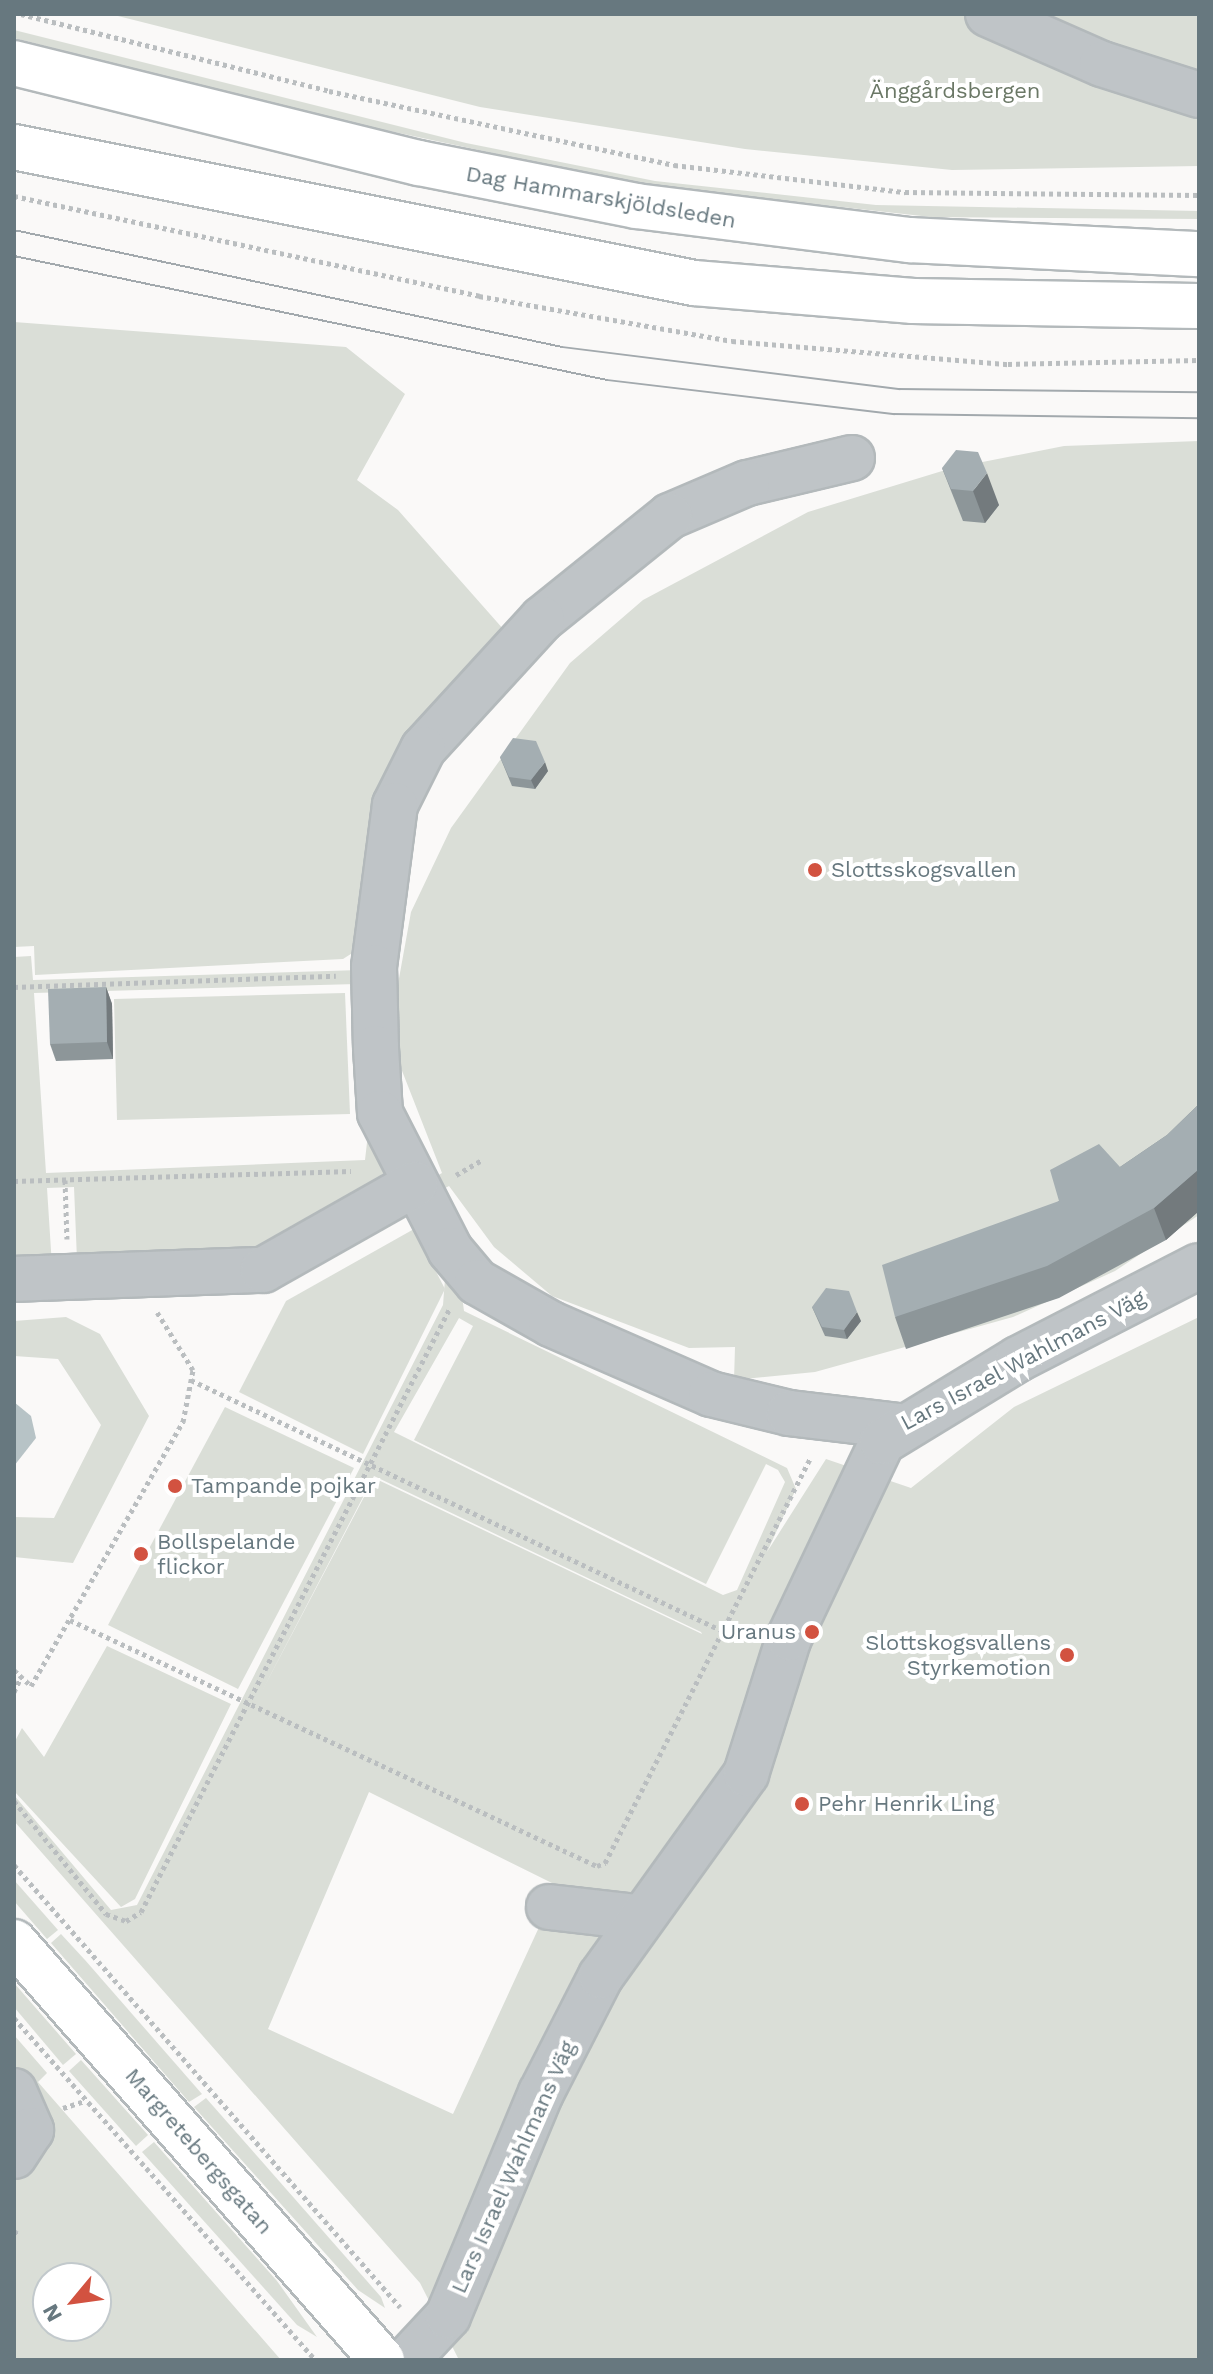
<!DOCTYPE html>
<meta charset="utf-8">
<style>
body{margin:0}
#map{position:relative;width:1213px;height:2374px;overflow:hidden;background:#faf9f8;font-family:"Work Sans",sans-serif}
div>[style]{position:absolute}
.green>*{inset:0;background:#daded7}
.water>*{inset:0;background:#b7c3c6}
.path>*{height:5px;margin-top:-2.5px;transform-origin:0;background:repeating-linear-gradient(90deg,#babec0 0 4px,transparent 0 8px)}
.roads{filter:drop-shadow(2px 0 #b3b9bb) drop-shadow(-2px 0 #b3b9bb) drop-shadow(0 2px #b3b9bb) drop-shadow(0 -2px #b3b9bb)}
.minor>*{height:44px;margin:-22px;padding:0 22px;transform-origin:22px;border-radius:22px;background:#bfc4c7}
.major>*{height:44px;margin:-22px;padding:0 22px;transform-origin:22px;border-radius:22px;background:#fff}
.tram>*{height:2px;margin:-1px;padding:0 1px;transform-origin:1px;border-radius:1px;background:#a2a9ad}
.wall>*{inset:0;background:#8d9699}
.shaded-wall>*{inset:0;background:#737a7d}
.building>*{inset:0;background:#a4aeb2}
.dots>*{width:22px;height:22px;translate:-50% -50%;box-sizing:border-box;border:4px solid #fff;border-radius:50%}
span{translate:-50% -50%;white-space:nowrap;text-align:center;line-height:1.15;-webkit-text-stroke:8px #fff;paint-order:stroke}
.park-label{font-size:22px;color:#6b7866}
.street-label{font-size:22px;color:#67787f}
.poi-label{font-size:22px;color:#67787f}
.left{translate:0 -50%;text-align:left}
.right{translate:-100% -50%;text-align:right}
.frame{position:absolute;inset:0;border:16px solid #67787f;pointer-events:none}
.north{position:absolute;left:32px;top:2262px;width:80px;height:80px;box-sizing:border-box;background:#fff;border:2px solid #c2c9cc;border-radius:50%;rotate:241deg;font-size:22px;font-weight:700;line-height:32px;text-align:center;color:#67787f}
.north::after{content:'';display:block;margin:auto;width:28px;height:36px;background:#d25240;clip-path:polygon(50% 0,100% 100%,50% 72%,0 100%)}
</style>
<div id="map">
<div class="green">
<div style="clip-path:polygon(110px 14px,1199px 14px,1199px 166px,952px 170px,745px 149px,480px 107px)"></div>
<div style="clip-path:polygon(14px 30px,466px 143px,655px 181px,876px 205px,1199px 211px,1199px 219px,931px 217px,642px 185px,324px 117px,14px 38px)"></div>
<div style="clip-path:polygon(14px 322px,346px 347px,405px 394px,357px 480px,398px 510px,512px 639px,444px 700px,357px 950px,343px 959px,35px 975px,34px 946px,14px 947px)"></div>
<div style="clip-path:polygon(evenodd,1199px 441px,1199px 1215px,1115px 1271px,1013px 1317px,815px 1372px,734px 1380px,735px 1347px,689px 1348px,552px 1296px,494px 1247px,449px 1186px,419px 1202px,461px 1288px,464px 1311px,787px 1468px,796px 1489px,767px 1552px,826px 1459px,911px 1488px,1014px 1407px,1199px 1317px,1199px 2360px,459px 2360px,420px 2283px,14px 1821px,14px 1795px,111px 1910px,137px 1905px,443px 1305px,445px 1279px,383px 1176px,255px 1254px,77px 1260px,74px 1187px,47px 1188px,52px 1266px,14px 1266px,14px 957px,31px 956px,33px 980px,360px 970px,413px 1190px,442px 1173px,397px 1058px,398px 984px,411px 912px,451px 828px,570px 663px,643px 600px,808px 512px,952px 468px,1064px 446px,1199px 441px,357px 984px,370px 1116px,365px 1160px,46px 1173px,34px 993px,357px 984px,1199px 441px,459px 1318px,473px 1326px,414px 1440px,706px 1584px,766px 1464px,778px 1470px,785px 1482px,737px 1590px,723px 1595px,394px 1432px,459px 1318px,1199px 441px,374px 1476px,701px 1632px,702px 1634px,374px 1478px,260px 1695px,374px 1476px,1199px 441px,369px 1792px,558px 1886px,453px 2114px,268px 2029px,369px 1792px)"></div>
<div style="clip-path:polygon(345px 993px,350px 1114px,117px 1120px,114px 999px)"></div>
<div style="clip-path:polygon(414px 1229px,445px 1289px,363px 1454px,239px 1392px,286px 1301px)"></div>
<div style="clip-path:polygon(66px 1317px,100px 1334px,149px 1416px,73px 1563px,14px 1557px,14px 1517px,54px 1518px,101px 1425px,58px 1359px,14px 1356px,14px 1321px)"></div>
<div style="clip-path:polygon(225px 1407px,354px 1468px,238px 1689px,108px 1625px)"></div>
<div style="clip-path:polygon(107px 1646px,231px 1704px,135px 1899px,121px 1907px,14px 1791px,14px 1743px,22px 1728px,44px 1757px)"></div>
<div style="clip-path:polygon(14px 1880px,58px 1930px,47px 1939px,14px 1901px)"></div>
<div style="clip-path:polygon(61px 1934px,85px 1960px,202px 2094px,189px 2102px,51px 1943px)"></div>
<div style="clip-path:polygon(14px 1983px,76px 2054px,63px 2065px,14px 2007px)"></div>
<div style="clip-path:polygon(evenodd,14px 2035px,47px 2073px,38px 2082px,281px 2360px,14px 2360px,14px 2035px,48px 2278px,96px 2278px,96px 2326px,48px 2326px,48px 2278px)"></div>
<div style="clip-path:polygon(81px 2060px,148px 2135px,136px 2146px,69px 2071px)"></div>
<div style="clip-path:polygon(206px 2098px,381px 2297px,385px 2308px,358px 2290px,194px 2107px)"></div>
<div style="clip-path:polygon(154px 2142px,277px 2281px,317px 2337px,297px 2325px,142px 2152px)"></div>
</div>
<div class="water">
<div style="clip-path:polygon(14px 1402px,31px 1416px,36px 1438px,14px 1466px)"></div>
</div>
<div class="path">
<div style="left:21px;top:14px;width:317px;rotate:14deg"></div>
<div style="left:329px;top:91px;width:353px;rotate:12.1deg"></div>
<div style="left:674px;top:165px;width:233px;rotate:6.7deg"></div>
<div style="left:905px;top:192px;width:294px;rotate:0.6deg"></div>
<div style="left:14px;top:196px;width:476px;rotate:12.1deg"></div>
<div style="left:479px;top:296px;width:257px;rotate:10.1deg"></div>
<div style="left:732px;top:341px;width:277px;rotate:4.8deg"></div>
<div style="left:1008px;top:364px;width:191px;rotate:-1.2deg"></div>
<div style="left:14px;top:987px;width:322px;rotate:-2deg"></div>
<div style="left:456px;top:1175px;width:30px;rotate:-30deg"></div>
<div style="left:65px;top:1180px;width:59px;rotate:88.1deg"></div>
<div style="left:14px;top:1181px;width:337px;rotate:-1.7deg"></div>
<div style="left:191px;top:1380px;width:588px;rotate:25.26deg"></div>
<div style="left:70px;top:1620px;width:582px;rotate:25.02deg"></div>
<div style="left:597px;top:1866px;width:9px;rotate:-21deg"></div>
<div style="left:605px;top:1863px;width:455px;rotate:-63.1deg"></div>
<div style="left:14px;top:1670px;width:23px;rotate:43deg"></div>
<div style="left:31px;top:1686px;width:305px;rotate:-60.1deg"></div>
<div style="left:183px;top:1422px;width:53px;rotate:-79.1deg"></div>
<div style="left:193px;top:1370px;width:68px;rotate:-121.8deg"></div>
<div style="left:14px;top:1692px;width:17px;rotate:-65deg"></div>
<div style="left:14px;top:1801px;width:146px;rotate:50.8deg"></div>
<div style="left:106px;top:1914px;width:21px;rotate:19deg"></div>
<div style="left:126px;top:1921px;width:17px;rotate:-31deg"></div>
<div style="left:141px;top:1912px;width:678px;rotate:-62.91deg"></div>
<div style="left:14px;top:1865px;width:587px;rotate:48.87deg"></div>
<div style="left:14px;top:2018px;width:456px;rotate:48.6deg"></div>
<div style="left:63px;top:2108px;width:23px;rotate:-18deg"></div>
<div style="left:14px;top:2231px;width:6px;rotate:39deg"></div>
</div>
<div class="roads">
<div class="minor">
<div style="left:988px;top:14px;width:124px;rotate:23.7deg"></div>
<div style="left:1102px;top:64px;width:102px;rotate:17.7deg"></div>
<div style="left:852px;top:458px;width:108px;rotate:166.6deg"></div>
<div style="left:747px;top:483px;width:84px;rotate:156.8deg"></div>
<div style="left:670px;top:516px;width:164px;rotate:141.2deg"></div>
<div style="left:542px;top:619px;width:176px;rotate:132.5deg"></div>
<div style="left:423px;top:749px;width:63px;rotate:116.6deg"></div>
<div style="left:395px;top:805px;width:163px;rotate:97.4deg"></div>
<div style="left:374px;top:967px;width:81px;rotate:88.6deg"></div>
<div style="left:376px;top:1048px;width:65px;rotate:86.5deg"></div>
<div style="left:380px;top:1113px;width:154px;rotate:62.9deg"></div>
<div style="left:450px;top:1250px;width:42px;rotate:49.8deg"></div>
<div style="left:477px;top:1282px;width:85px;rotate:29.6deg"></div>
<div style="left:551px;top:1324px;width:175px;rotate:23.6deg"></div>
<div style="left:711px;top:1394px;width:80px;rotate:13.7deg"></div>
<div style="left:789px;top:1413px;width:110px;rotate:6.8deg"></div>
<div style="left:14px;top:1279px;width:249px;rotate:-2.1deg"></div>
<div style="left:263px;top:1270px;width:175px;rotate:-29.5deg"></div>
<div style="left:549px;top:1907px;width:89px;rotate:6.5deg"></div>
<div style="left:14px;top:2091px;width:43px;rotate:66.4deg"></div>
<div style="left:31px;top:2130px;width:31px;rotate:123deg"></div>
<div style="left:407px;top:2360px;width:60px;rotate:-47deg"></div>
<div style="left:448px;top:2316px;width:242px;rotate:-67.4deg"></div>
<div style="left:541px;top:2093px;width:131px;rotate:-62.9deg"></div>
<div style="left:601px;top:1976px;width:249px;rotate:-54.3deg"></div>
<div style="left:746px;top:1774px;width:143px;rotate:-72.5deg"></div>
<div style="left:789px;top:1638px;width:217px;rotate:-64.6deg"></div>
<div style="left:882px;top:1442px;width:159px;rotate:-31.4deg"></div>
<div style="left:1018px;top:1359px;width:203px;rotate:-27.2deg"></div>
</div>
<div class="major">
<div style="left:14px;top:63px;width:417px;rotate:13.9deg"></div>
<div style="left:419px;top:163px;width:221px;rotate:11.2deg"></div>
<div style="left:636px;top:206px;width:276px;rotate:7.1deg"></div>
<div style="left:910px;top:240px;width:289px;rotate:2.8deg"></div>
<div style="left:14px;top:147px;width:693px;rotate:11.31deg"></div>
<div style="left:694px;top:283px;width:220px;rotate:4.7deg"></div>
<div style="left:913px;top:301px;width:286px;rotate:1deg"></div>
<div style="left:14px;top:1942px;width:557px;rotate:48.64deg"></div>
</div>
</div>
<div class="tram">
<div style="left:14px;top:230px;width:560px;rotate:12.05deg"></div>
<div style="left:562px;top:347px;width:340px;rotate:7.1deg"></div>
<div style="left:899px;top:389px;width:300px;rotate:0.6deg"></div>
<div style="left:14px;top:256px;width:606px;rotate:11.81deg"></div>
<div style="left:607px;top:380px;width:289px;rotate:6.8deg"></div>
<div style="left:894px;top:414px;width:305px;rotate:0.8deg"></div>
</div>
<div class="wall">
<div style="clip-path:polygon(942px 468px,999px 505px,985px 523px,963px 521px)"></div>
<div style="clip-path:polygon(500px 757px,548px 771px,535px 789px,512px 786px)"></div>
<div style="clip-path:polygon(106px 987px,112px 1004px,113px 1059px,56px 1061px,50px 1044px)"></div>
<div style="clip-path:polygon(1199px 1104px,1199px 1211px,1166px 1240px,1059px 1298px,906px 1349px,895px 1317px,1059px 1201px,1120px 1167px,1167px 1135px)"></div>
<div style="clip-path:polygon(812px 1307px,861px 1321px,847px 1339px,825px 1336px)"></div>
</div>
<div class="shaded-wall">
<div style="clip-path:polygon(987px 473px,999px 505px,985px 523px,973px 491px)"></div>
<div style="clip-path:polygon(545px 762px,548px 771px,535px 789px,531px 780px)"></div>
<div style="clip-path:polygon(106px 987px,112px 1004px,113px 1059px,107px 1042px)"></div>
<div style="clip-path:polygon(1199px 1169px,1199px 1211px,1166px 1240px,1154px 1208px)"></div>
<div style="clip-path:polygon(857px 1312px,861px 1321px,847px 1339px,844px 1330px)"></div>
</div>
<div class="building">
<div style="clip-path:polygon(956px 450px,978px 452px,987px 473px,973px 491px,951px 489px,942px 468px)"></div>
<div style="clip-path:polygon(513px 738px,536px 741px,545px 762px,531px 780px,509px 777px,500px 757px)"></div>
<div style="clip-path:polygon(106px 987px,107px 1042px,50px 1044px,48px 989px)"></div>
<div style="clip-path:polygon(1199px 1104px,1199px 1169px,1154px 1208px,1047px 1266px,895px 1317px,882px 1265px,1059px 1201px,1050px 1170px,1099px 1144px,1120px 1167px,1167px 1135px)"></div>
<div style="clip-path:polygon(826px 1288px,849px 1291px,857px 1312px,844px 1330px,822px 1327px,812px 1307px)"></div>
</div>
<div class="dots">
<div style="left:815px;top:870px;background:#d25240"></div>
<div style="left:175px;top:1486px;background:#d25240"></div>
<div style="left:141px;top:1554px;background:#d25240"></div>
<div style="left:812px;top:1632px;background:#d25240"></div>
<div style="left:1067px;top:1655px;background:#d25240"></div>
<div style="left:802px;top:1804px;background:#d25240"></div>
</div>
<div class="park-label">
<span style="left:955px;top:91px">Änggårdsbergen</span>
</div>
<div class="street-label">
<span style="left:601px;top:197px;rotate:10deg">Dag Hammarskjöldsleden</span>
<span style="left:1023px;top:1360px;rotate:-28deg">Lars Israel Wahlmans Väg</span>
<span style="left:199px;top:2151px;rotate:49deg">Margretebergsgatan</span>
<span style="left:513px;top:2167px;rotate:-66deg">Lars Israel Wahlmans Väg</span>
</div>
<div class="poi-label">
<span class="left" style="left:831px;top:870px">Slottsskogsvallen</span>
<span class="left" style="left:191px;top:1486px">Tampande pojkar</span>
<span class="left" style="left:157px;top:1554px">Bollspelande<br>flickor</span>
<span class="right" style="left:796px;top:1632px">Uranus</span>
<span class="right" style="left:1051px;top:1655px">Slottskogsvallens<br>Styrkemotion</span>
<span class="left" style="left:818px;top:1804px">Pehr Henrik Ling</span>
</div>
<div class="frame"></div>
<div class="north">N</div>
</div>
